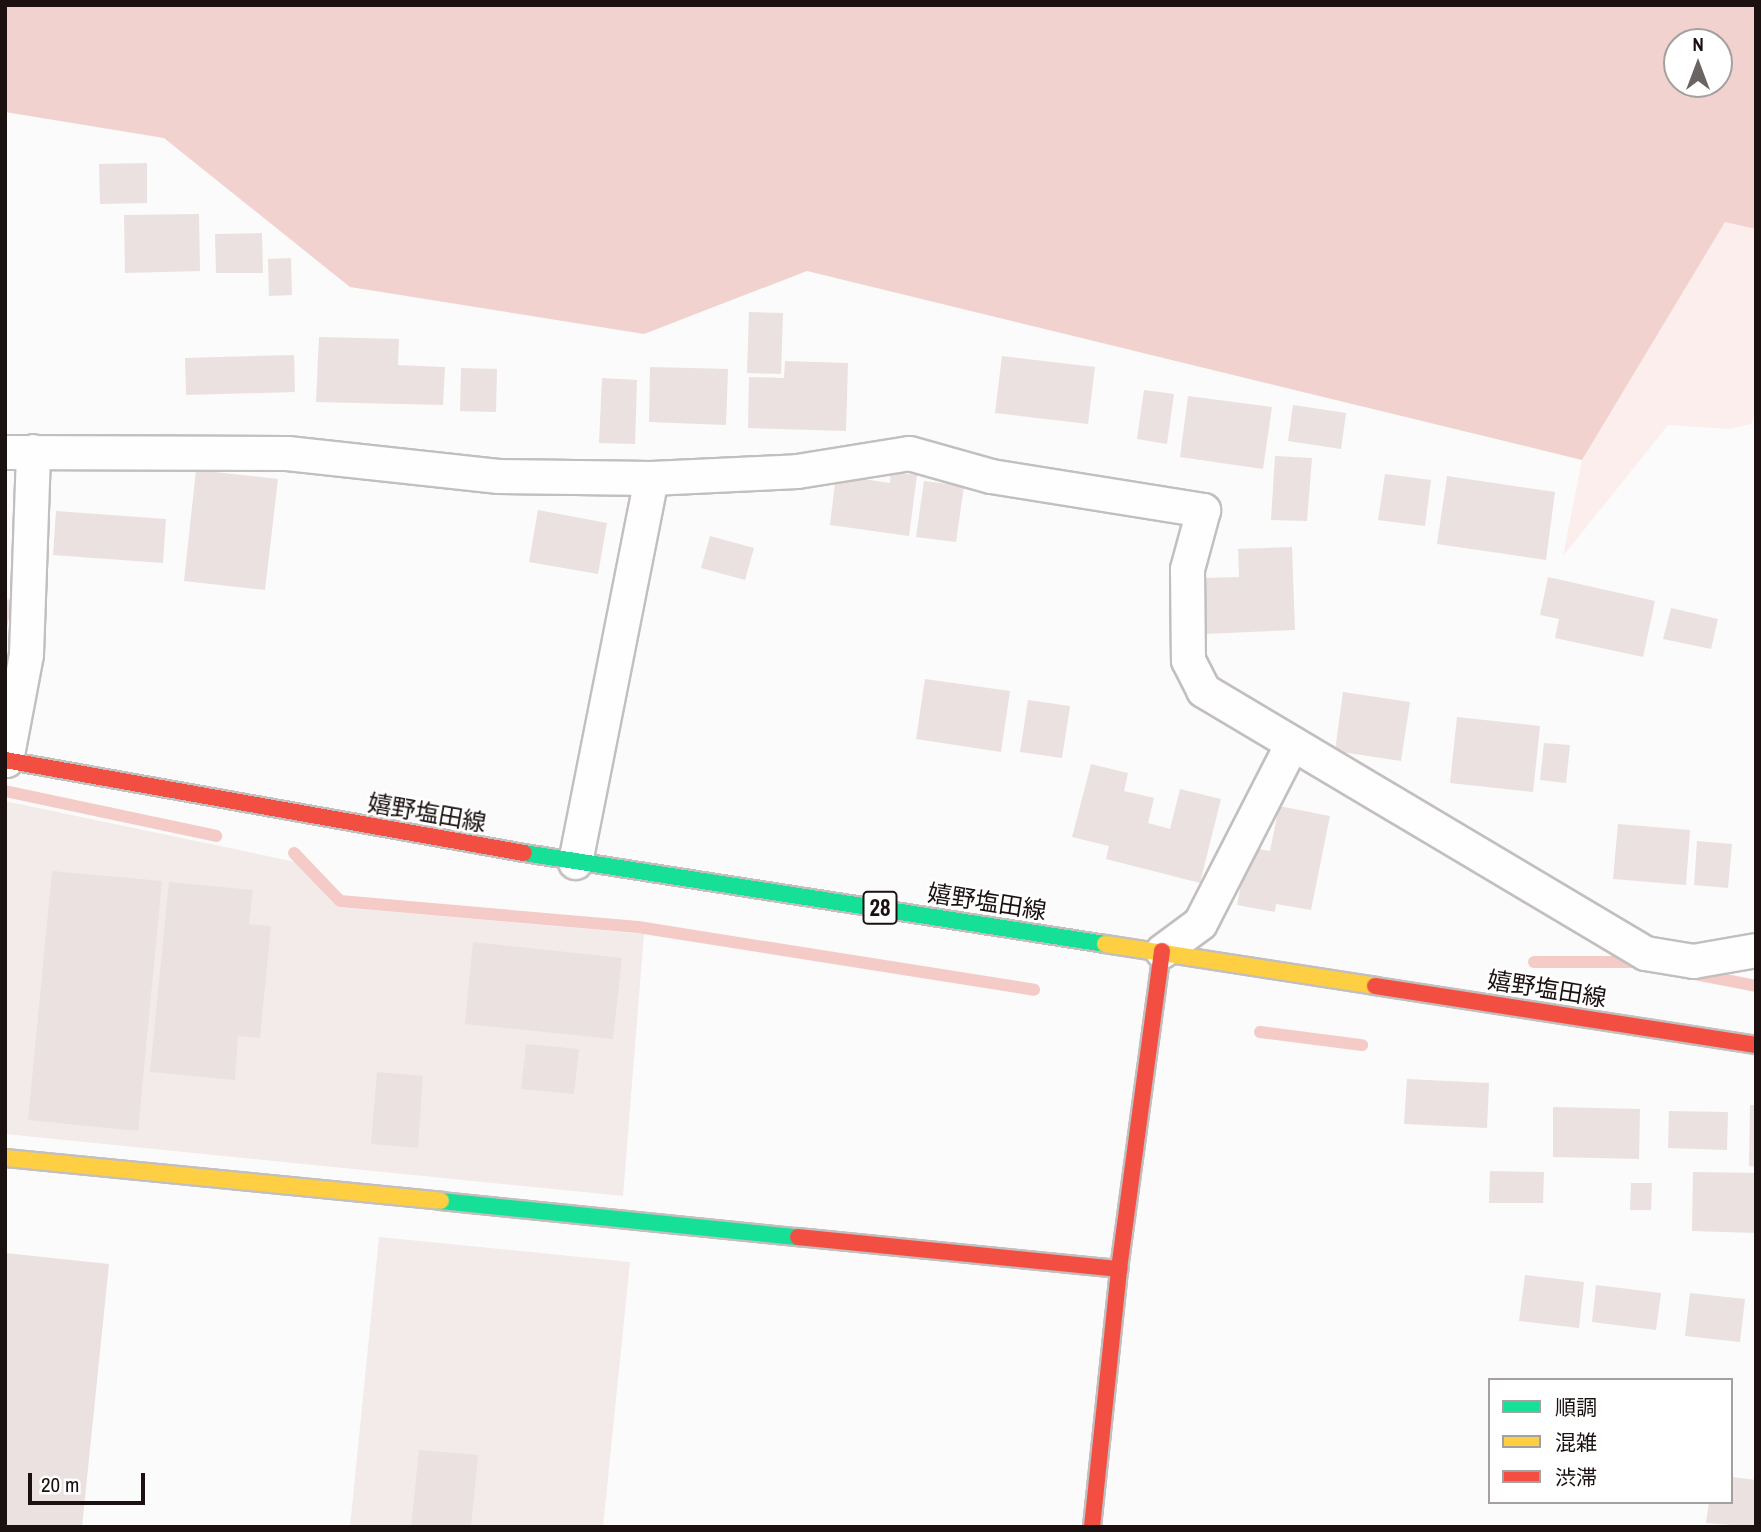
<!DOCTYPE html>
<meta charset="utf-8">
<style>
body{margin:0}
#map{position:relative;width:1761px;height:1532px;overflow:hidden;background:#fbfbfb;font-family:"Archivo Narrow","Noto Sans JP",sans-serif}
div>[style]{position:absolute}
.built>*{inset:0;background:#f3ebea}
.green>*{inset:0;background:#fbeeec}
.forest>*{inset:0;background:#f2d2ce}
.stream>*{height:12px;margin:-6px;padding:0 6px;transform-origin:6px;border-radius:6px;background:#f4cbc6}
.building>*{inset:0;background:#ebe1e0}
.roads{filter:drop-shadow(2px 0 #c3bfbe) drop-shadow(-2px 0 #c3bfbe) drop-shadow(0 2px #c3bfbe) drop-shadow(0 -2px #c3bfbe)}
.street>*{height:33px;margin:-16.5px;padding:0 16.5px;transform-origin:16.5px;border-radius:16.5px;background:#fefefe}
.fast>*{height:16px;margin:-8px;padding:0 8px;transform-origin:8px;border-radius:8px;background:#16e098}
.slow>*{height:16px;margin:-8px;padding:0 8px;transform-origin:8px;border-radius:8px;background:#ffcf43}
.jam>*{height:16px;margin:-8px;padding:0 8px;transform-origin:8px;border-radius:8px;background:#f24e42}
span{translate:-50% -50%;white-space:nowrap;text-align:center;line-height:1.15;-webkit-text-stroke:5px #fff;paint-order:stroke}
.shield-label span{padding:2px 5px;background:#fff;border:2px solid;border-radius:5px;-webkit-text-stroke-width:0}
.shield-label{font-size:23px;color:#1a1110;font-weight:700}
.street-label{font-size:24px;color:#1a1110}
.frame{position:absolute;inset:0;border:7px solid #1a1110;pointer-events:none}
.legend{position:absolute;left:1488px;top:1378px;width:245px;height:126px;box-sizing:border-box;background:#fff;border:2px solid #a3a09f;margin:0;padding:9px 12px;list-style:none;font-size:21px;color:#1a1110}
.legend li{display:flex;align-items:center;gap:14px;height:35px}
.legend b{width:35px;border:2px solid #a3a09f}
.north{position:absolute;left:1663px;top:28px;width:70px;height:70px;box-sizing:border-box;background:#fff;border:2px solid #a3a09f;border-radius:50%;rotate:0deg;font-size:19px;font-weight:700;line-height:28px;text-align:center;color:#1a1110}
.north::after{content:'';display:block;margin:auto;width:24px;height:32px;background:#696362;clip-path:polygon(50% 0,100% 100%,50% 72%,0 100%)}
.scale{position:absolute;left:28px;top:1473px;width:117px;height:32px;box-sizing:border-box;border:4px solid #1a1110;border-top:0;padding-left:9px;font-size:21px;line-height:24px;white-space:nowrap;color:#1a1110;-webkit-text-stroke:5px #fff;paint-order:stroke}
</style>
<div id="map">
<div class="built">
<div style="clip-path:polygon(5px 801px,296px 862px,337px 907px,644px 934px,623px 1196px,5px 1134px)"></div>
<div style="clip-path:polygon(379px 1237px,630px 1262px,603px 1527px,350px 1527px)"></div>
</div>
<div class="green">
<div style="clip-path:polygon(1725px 221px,1756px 229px,1756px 411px,1751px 424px,1729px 429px,1668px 425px,1563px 556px,1582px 460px)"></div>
</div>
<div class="forest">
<div style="clip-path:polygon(evenodd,5px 5px,1756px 5px,1756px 229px,1725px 222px,1582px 460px,807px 271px,644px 334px,350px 287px,164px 138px,5px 112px,5px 5px,1677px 42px,1719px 42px,1719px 84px,1677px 84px,1677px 42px)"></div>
</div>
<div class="stream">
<div style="left:5px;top:791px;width:216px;rotate:12deg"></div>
<div style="left:294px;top:853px;width:66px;rotate:46.2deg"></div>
<div style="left:340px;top:901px;width:299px;rotate:5deg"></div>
<div style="left:638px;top:927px;width:401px;rotate:9deg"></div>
<div style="left:1534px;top:962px;width:108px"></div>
<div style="left:1690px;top:973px;width:67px;rotate:11.1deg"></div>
<div style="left:1260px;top:1032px;width:103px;rotate:7.3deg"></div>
</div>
<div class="building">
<div style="clip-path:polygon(147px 163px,147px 203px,100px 204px,99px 164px)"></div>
<div style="clip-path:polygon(199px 214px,200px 271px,125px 273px,124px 215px)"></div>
<div style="clip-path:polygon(262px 233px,263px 273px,216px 273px,215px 234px)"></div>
<div style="clip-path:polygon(291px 258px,292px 295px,269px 296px,268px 259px)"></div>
<div style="clip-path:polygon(749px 312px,783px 313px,781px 374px,747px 373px)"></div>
<div style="clip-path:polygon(319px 337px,399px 339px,398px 365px,445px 367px,443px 405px,316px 402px)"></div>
<div style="clip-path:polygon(294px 355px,295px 392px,186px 395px,185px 358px)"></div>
<div style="clip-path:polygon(1002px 356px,1095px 367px,1088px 424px,995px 413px)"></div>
<div style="clip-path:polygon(785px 361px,848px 363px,846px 431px,748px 428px,749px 377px,784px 378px)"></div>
<div style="clip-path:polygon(650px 367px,728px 369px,726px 425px,649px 422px)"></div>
<div style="clip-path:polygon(461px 368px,497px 369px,496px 412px,460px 411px)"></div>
<div style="clip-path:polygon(602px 378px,637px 380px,635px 444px,599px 443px)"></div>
<div style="clip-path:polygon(1144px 390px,1174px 394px,1167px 444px,1137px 439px)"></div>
<div style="clip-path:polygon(1188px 396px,1272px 407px,1263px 469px,1180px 457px)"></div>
<div style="clip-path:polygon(1293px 405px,1346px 413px,1341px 449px,1288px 441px)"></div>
<div style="clip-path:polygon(1275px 456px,1312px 458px,1307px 521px,1271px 520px)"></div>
<div style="clip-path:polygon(196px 470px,278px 479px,265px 590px,184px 581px)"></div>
<div style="clip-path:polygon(891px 472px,917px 475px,909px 536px,830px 525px,836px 475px,890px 483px)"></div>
<div style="clip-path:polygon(1385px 474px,1431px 480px,1425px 526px,1378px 520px)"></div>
<div style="clip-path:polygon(1447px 476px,1555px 492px,1546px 560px,1437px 544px)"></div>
<div style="clip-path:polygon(924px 481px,964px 486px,956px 542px,916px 537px)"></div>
<div style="clip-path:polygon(538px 510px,607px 523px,598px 574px,529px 562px)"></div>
<div style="clip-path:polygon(56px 511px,166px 519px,163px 563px,53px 555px)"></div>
<div style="clip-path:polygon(710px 536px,754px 548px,745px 580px,701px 568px)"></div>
<div style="clip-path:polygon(1292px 547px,1295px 630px,1205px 634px,1203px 578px,1239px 577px,1238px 549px)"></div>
<div style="clip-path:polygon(1548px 577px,1655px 601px,1643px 657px,1555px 638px,1559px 619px,1540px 615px)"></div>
<div style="clip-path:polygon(5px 599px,12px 600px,7px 628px,5px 628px)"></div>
<div style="clip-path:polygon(1671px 608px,1718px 619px,1711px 649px,1663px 639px)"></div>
<div style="clip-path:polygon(925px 679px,1010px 691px,1001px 752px,916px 739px)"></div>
<div style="clip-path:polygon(1343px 692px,1410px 702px,1401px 761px,1335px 751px)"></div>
<div style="clip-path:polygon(1028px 700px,1070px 706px,1062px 758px,1020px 752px)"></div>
<div style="clip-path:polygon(1457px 717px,1540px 726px,1533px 792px,1450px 783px)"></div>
<div style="clip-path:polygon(1544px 743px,1570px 745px,1566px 783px,1540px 780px)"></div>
<div style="clip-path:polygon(1091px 764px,1128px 773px,1124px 791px,1154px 798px,1148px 823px,1170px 829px,1180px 789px,1221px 799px,1200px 883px,1106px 859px,1109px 846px,1072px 837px)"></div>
<div style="clip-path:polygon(1279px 806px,1330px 816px,1311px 910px,1276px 904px,1275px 912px,1237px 905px,1248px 847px,1270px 851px)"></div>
<div style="clip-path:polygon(1618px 824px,1690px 830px,1686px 885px,1613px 879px)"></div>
<div style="clip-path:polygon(1697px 841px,1732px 844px,1728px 888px,1694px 885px)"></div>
<div style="clip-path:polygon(52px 871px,162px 881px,138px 1131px,28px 1120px)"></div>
<div style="clip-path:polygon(169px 882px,253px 890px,249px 924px,271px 926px,260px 1038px,238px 1036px,235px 1080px,150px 1072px)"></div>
<div style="clip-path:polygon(473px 942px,622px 958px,613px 1039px,465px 1024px)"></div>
<div style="clip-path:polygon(526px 1044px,579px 1049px,574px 1094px,521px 1089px)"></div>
<div style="clip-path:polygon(377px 1072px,423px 1076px,418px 1148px,371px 1144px)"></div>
<div style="clip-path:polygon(1407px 1079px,1489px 1083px,1487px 1128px,1404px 1124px)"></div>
<div style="clip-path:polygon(1750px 1105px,1756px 1105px,1756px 1167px,1749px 1166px)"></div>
<div style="clip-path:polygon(1553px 1107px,1640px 1109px,1639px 1159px,1553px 1157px)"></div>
<div style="clip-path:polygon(1669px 1111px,1728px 1112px,1727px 1150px,1668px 1148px)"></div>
<div style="clip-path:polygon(1490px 1171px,1544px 1172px,1543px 1203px,1489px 1203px)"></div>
<div style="clip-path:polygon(1693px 1172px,1756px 1173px,1756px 1233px,1692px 1231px)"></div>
<div style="clip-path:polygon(1631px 1183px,1652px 1183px,1651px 1210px,1630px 1210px)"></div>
<div style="clip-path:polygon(5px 1253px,109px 1264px,82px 1527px,5px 1527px)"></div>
<div style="clip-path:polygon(1525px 1275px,1584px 1282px,1579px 1328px,1519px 1321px)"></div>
<div style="clip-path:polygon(1596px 1285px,1661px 1293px,1656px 1330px,1592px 1322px)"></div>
<div style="clip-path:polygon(1690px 1293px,1745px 1299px,1740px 1342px,1685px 1336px)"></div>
<div style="clip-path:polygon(419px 1450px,478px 1455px,471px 1527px,411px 1527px)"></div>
<div style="clip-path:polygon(1731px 1477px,1756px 1480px,1756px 1527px,1706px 1523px,1709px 1502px,1731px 1502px)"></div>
</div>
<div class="roads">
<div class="street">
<div style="left:5px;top:452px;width:282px;rotate:0.2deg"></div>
<div style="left:287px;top:453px;width:213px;rotate:6.2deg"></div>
<div style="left:499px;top:476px;width:152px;rotate:0.8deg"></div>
<div style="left:651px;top:478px;width:146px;rotate:-2.7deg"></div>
<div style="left:797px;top:471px;width:113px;rotate:-9.1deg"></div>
<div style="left:909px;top:453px;width:85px;rotate:15.7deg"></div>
<div style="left:991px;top:476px;width:215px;rotate:9.1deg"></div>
<div style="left:1203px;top:510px;width:61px;rotate:105.2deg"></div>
<div style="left:1187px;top:569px;width:91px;rotate:89.4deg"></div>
<div style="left:1188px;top:660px;width:34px;rotate:63deg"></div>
<div style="left:1203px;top:690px;width:514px;rotate:30.75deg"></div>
<div style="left:1645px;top:953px;width:49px;rotate:9.5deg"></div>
<div style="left:1693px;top:961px;width:64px;rotate:-9.9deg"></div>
<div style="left:6px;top:760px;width:108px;rotate:-79.3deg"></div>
<div style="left:26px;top:654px;width:203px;rotate:-88deg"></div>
<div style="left:575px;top:862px;width:391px;rotate:-78.8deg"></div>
<div style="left:1162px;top:951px;width:47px;rotate:-36.4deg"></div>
<div style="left:1200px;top:923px;width:202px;rotate:-62.9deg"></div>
</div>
<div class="fast">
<div style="left:524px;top:853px;width:588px;rotate:8.9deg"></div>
<div style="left:441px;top:1201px;width:359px;rotate:5.8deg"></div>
</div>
<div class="slow">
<div style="left:1105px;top:944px;width:273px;rotate:8.8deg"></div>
<div style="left:5px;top:1158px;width:438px;rotate:5.6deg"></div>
</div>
<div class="jam">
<div style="left:5px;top:760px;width:527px;rotate:10.16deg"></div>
<div style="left:1375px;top:986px;width:386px;rotate:8.8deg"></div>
<div style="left:798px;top:1237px;width:323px;rotate:5.7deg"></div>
<div style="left:1092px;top:1527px;width:259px;rotate:-84deg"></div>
<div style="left:1119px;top:1269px;width:321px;rotate:-82.3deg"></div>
</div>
</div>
<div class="shield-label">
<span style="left:880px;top:908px">28</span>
</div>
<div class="street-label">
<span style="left:427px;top:813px;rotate:10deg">嬉野塩田線</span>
<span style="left:987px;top:902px;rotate:9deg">嬉野塩田線</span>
<span style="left:1547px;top:989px;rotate:9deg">嬉野塩田線</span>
</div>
<div class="frame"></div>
<ul class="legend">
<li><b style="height:9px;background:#16e098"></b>順調</li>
<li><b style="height:9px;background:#ffcf43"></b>混雑</li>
<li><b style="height:9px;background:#f24e42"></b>渋滞</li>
</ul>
<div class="north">N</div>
<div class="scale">20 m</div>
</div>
